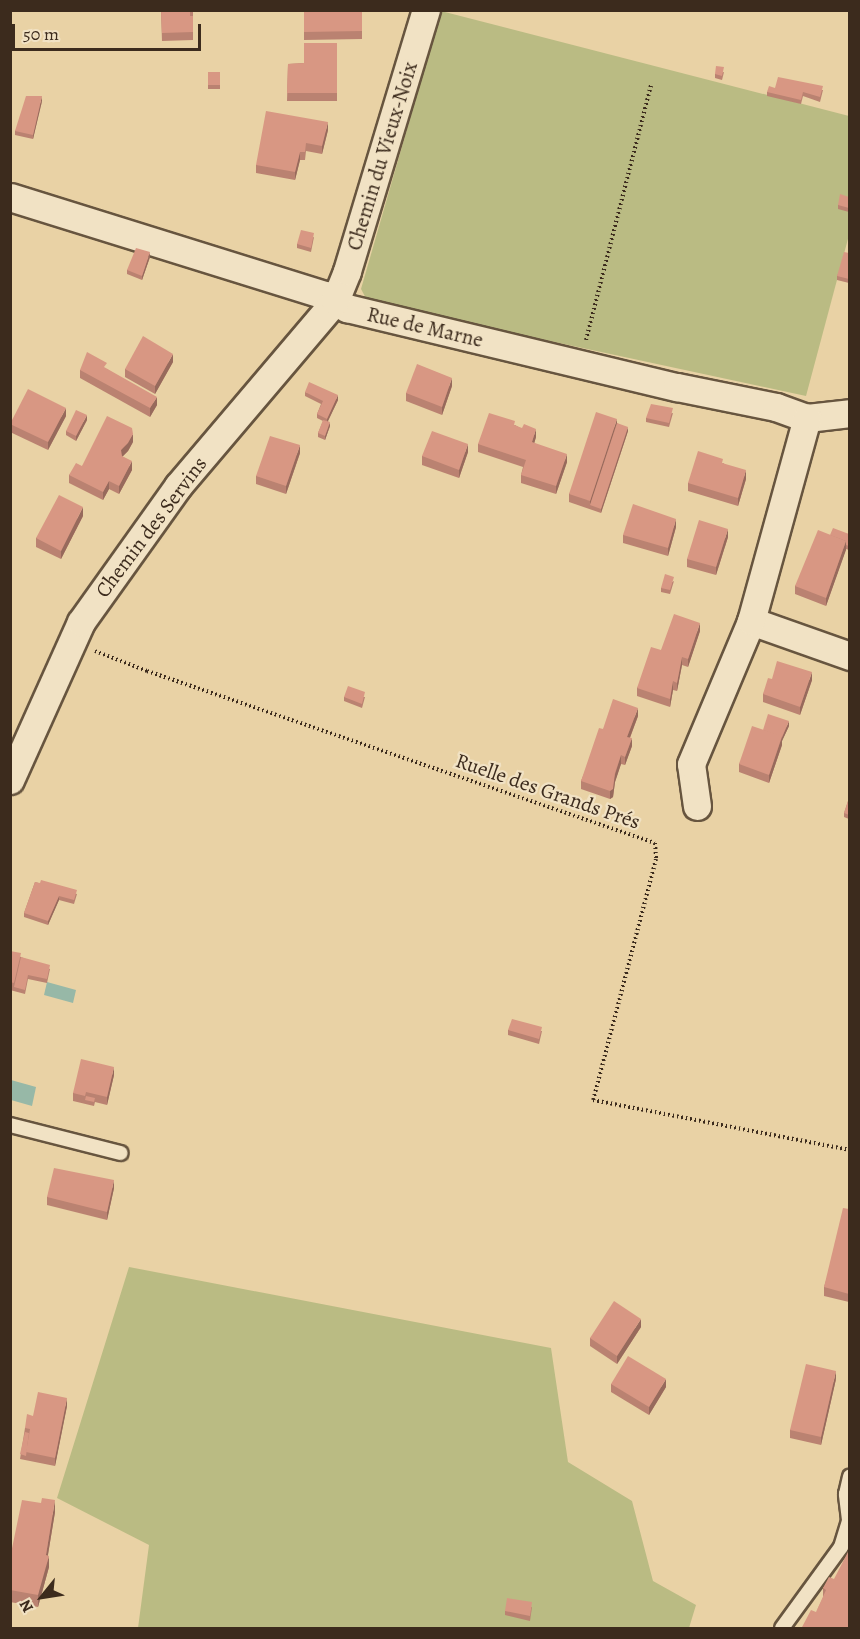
<!DOCTYPE html>
<meta charset="utf-8">
<style>
body{margin:0}
#map{position:relative;width:860px;height:1639px;overflow:hidden;background:#e9d2a5;font-family:Alegreya,serif}
div>[style]{position:absolute}
.green>*{inset:0;background:#babb83}
.water>*{inset:0;background:#97b8a7}
.path>*{height:4px;margin-top:-2px;transform-origin:0;background:repeating-linear-gradient(90deg,#3c2b1d 0 1.5px,transparent 0 4.5px)}
.roads{filter:drop-shadow(2px 0 #67553f) drop-shadow(-2px 0 #67553f) drop-shadow(0 2px #67553f) drop-shadow(0 -2px #67553f)}
.lane>*{height:14px;margin:-7px;padding:0 7px;transform-origin:7px;border-radius:7px;background:#f1e2c4}
.street>*{height:27px;margin:-13.5px;padding:0 13.5px;transform-origin:13.5px;border-radius:13.5px;background:#f1e2c4}
.wall>*{inset:0;background:#ba8271}
.shaded-wall>*{inset:0;background:#976a5c}
.building>*{inset:0;background:#d89783}
span{translate:-50% -50%;white-space:nowrap;text-align:center;line-height:1.15;-webkit-text-stroke:4.5px #f1e2c4;paint-order:stroke}
.street-label{font-size:21px;color:#3c2b1d}
.frame{position:absolute;inset:0;border:12px solid #3c2b1d;pointer-events:none}
.north{position:absolute;left:12px;top:1567px;width:60px;height:60px;-webkit-text-stroke:4px #f1e2c4;paint-order:stroke;rotate:240deg;font-size:16px;font-weight:700;line-height:24px;text-align:center;color:#3c2b1d}
.north::after{content:'';display:block;margin:auto;width:21px;height:27px;background:#3c2b1d;clip-path:polygon(50% 0,100% 100%,50% 72%,0 100%)}
.scale{position:absolute;left:12px;top:24px;width:189px;height:27px;box-sizing:border-box;border:3px solid #3c2b1d;border-top:0;padding-left:8px;font-size:18px;line-height:21px;white-space:nowrap;color:#3c2b1d;-webkit-text-stroke:4px #f1e2c4;paint-order:stroke}
</style>
<div id="map">
<div class="green">
<div style="clip-path:polygon(441px 11px,849px 116px,849px 235px,806px 396px,368px 302px,361px 289px)"></div>
<div style="clip-path:polygon(129px 1267px,551px 1348px,568px 1462px,632px 1501px,653px 1581px,696px 1605px,689px 1628px,138px 1628px,149px 1545px,57px 1498px)"></div>
</div>
<div class="water">
<div style="clip-path:polygon(47px 982px,76px 990px,73px 1003px,44px 995px)"></div>
<div style="clip-path:polygon(11px 1080px,36px 1087px,32px 1106px,11px 1100px)"></div>
</div>
<div class="path">
<div style="left:586px;top:340px;width:263px;rotate:-75.7deg"></div>
<div style="left:95px;top:651px;width:56px;rotate:21deg"></div>
<div style="left:147px;top:671px;width:536px;rotate:18.71deg"></div>
<div style="left:655px;top:843px;width:16px;rotate:86deg"></div>
<div style="left:656px;top:859px;width:249px;rotate:104.6deg"></div>
<div style="left:593px;top:1100px;width:262px;rotate:11deg"></div>
</div>
<div class="roads">
<div class="lane">
<div style="left:10px;top:1125px;width:114px;rotate:14.2deg"></div>
<div style="left:846px;top:1494px;width:18px;rotate:-77deg"></div>
<div style="left:782px;top:1628px;width:100px;rotate:-53.9deg"></div>
<div style="left:841px;top:1547px;width:28px;rotate:-73deg"></div>
<div style="left:849px;top:1520px;width:26px;rotate:-97deg"></div>
<div style="left:846px;top:1494px;width:4px"></div>
</div>
<div class="street">
<div style="left:10px;top:197px;width:330px;rotate:17.3deg"></div>
<div style="left:325px;top:295px;width:26px;rotate:31deg"></div>
<div style="left:347px;top:308px;width:339px;rotate:13.5deg"></div>
<div style="left:677px;top:387px;width:101px;rotate:11.4deg"></div>
<div style="left:776px;top:407px;width:33px;rotate:20deg"></div>
<div style="left:807px;top:418px;width:43px;rotate:-6.6deg"></div>
<div style="left:751px;top:621px;width:105px;rotate:19.5deg"></div>
<div style="left:10px;top:780px;width:173px;rotate:-65.8deg"></div>
<div style="left:81px;top:622px;width:167px;rotate:-54.5deg"></div>
<div style="left:178px;top:486px;width:243px;rotate:-49.7deg"></div>
<div style="left:335px;top:301px;width:32px;rotate:-68deg"></div>
<div style="left:347px;top:271px;width:273px;rotate:-73.2deg"></div>
<div style="left:697px;top:806px;width:42px;rotate:-98.1deg"></div>
<div style="left:691px;top:764px;width:155px;rotate:-67.2deg"></div>
<div style="left:751px;top:621px;width:211px;rotate:-74.6deg"></div>
</div>
</div>
<div class="wall">
<div style="clip-path:polygon(161px 10px,193px 10px,193px 40px,162px 41px)"></div>
<div style="clip-path:polygon(304px 10px,362px 10px,362px 39px,304px 40px)"></div>
<div style="clip-path:polygon(337px 43px,337px 101px,287px 101px,288px 64px,304px 63px)"></div>
<div style="clip-path:polygon(208px 72px,220px 72px,220px 89px,208px 89px)"></div>
<div style="clip-path:polygon(724px 72px,722px 80px,715px 78px,715px 74px)"></div>
<div style="clip-path:polygon(823px 90px,820px 102px,803px 96px,801px 104px,767px 96px,767px 92px)"></div>
<div style="clip-path:polygon(42px 101px,33px 139px,15px 135px,15px 131px)"></div>
<div style="clip-path:polygon(328px 130px,322px 154px,306px 151px,305px 160px,300px 160px,295px 180px,256px 173px,256px 165px)"></div>
<div style="clip-path:polygon(849px 197px,849px 212px,838px 209px,838px 205px)"></div>
<div style="clip-path:polygon(314px 237px,311px 252px,297px 248px,297px 244px)"></div>
<div style="clip-path:polygon(849px 253px,849px 283px,837px 280px,837px 276px)"></div>
<div style="clip-path:polygon(150px 257px,142px 280px,127px 274px,127px 270px)"></div>
<div style="clip-path:polygon(173px 362px,155px 394px,125px 377px,125px 369px)"></div>
<div style="clip-path:polygon(107px 369px,157px 405px,150px 417px,80px 378px,80px 370px)"></div>
<div style="clip-path:polygon(452px 386px,442px 415px,406px 401px,406px 393px)"></div>
<div style="clip-path:polygon(305px 392px,338px 400px,328px 421px,330px 426px,325px 440px,318px 437px,318px 433px,323px 421px,317px 418px,317px 414px,321px 404px,305px 396px)"></div>
<div style="clip-path:polygon(673px 413px,669px 427px,646px 422px,646px 418px)"></div>
<div style="clip-path:polygon(66px 416px,48px 450px,10px 432px,10px 423px)"></div>
<div style="clip-path:polygon(87px 420px,76px 441px,66px 435px,66px 431px)"></div>
<div style="clip-path:polygon(617px 423px,628px 431px,601px 513px,569px 502px,569px 494px)"></div>
<div style="clip-path:polygon(515px 425px,536px 437px,534px 443px,567px 462px,556px 494px,521px 483px,521px 475px,523px 467px,478px 452px,478px 444px)"></div>
<div style="clip-path:polygon(133px 442px,128px 451px,122px 457px,132px 470px,119px 494px,109px 489px,103px 500px,69px 483px,69px 475px,82px 466px)"></div>
<div style="clip-path:polygon(468px 452px,459px 478px,422px 465px,422px 456px)"></div>
<div style="clip-path:polygon(300px 453px,286px 494px,256px 484px,256px 476px)"></div>
<div style="clip-path:polygon(723px 463px,746px 479px,738px 506px,688px 491px,688px 483px)"></div>
<div style="clip-path:polygon(83px 516px,61px 559px,36px 547px,36px 538px)"></div>
<div style="clip-path:polygon(676px 527px,668px 556px,623px 543px,623px 535px)"></div>
<div style="clip-path:polygon(849px 534px,849px 550px,846px 549px,826px 606px,795px 594px,795px 586px,830px 535px)"></div>
<div style="clip-path:polygon(728px 537px,716px 575px,687px 567px,687px 559px)"></div>
<div style="clip-path:polygon(674px 581px,670px 594px,661px 592px,661px 588px)"></div>
<div style="clip-path:polygon(700px 631px,688px 667px,682px 665px,677px 691px,673px 690px,670px 707px,637px 696px,637px 688px,661px 650px)"></div>
<div style="clip-path:polygon(772px 679px,812px 680px,800px 715px,763px 702px,763px 694px)"></div>
<div style="clip-path:polygon(344px 697px,365px 697px,362px 708px,344px 701px)"></div>
<div style="clip-path:polygon(638px 716px,630px 738px,632px 746px,625px 765px,621px 764px,615px 782px,613px 797px,610px 799px,581px 789px,581px 781px,603px 729px)"></div>
<div style="clip-path:polygon(789px 726px,782px 741px,782px 745px,769px 783px,739px 772px,739px 764px,763px 730px)"></div>
<div style="clip-path:polygon(849px 798px,849px 819px,844px 817px,844px 813px)"></div>
<div style="clip-path:polygon(35px 882px,77px 894px,74px 904px,59px 900px,48px 925px,24px 917px,24px 913px)"></div>
<div style="clip-path:polygon(10px 951px,21px 957px,50px 969px,47px 983px,28px 979px,25px 994px,10px 990px)"></div>
<div style="clip-path:polygon(508px 1030px,542px 1031px,539px 1044px,508px 1035px)"></div>
<div style="clip-path:polygon(114px 1075px,107px 1105px,95px 1102px,94px 1106px,73px 1101px,73px 1093px)"></div>
<div style="clip-path:polygon(114px 1188px,107px 1220px,47px 1205px,47px 1197px)"></div>
<div style="clip-path:polygon(849px 1209px,849px 1302px,824px 1296px,824px 1287px)"></div>
<div style="clip-path:polygon(641px 1327px,617px 1364px,590px 1346px,590px 1338px)"></div>
<div style="clip-path:polygon(836px 1379px,821px 1445px,790px 1438px,790px 1430px)"></div>
<div style="clip-path:polygon(611px 1384px,666px 1387px,649px 1415px,611px 1392px)"></div>
<div style="clip-path:polygon(67px 1406px,55px 1466px,20px 1459px,25px 1428px,33px 1416px)"></div>
<div style="clip-path:polygon(55px 1512px,48px 1555px,49px 1567px,38px 1607px,10px 1602px,10px 1558px)"></div>
<div style="clip-path:polygon(834px 1579px,816px 1612px,823px 1598px,823px 1588px)"></div>
<div style="clip-path:polygon(532px 1607px,530px 1621px,505px 1615px,505px 1611px)"></div>
</div>
<div class="shaded-wall">
<div style="clip-path:polygon(42px 96px,42px 101px,33px 139px,33px 135px)"></div>
<div style="clip-path:polygon(328px 122px,328px 130px,322px 154px,322px 146px)"></div>
<div style="clip-path:polygon(300px 152px,300px 160px,295px 180px,295px 172px)"></div>
<div style="clip-path:polygon(150px 252px,150px 257px,142px 280px,142px 276px)"></div>
<div style="clip-path:polygon(173px 354px,173px 362px,155px 394px,155px 386px)"></div>
<div style="clip-path:polygon(452px 378px,452px 386px,442px 415px,442px 407px)"></div>
<div style="clip-path:polygon(338px 395px,338px 400px,327px 423px,327px 419px)"></div>
<div style="clip-path:polygon(157px 397px,157px 405px,150px 417px,150px 408px)"></div>
<div style="clip-path:polygon(66px 408px,66px 416px,48px 450px,48px 442px)"></div>
<div style="clip-path:polygon(87px 415px,87px 420px,76px 441px,76px 436px)"></div>
<div style="clip-path:polygon(617px 419px,617px 427px,590px 505px,590px 501px)"></div>
<div style="clip-path:polygon(330px 422px,330px 426px,325px 440px,325px 436px)"></div>
<div style="clip-path:polygon(628px 427px,628px 431px,601px 513px,601px 509px)"></div>
<div style="clip-path:polygon(536px 429px,536px 437px,532px 451px,532px 442px)"></div>
<div style="clip-path:polygon(133px 434px,133px 442px,128px 451px,121px 458px,121px 450px)"></div>
<div style="clip-path:polygon(468px 444px,468px 452px,459px 478px,459px 470px)"></div>
<div style="clip-path:polygon(300px 445px,300px 453px,286px 494px,286px 486px)"></div>
<div style="clip-path:polygon(567px 454px,567px 462px,556px 494px,556px 486px)"></div>
<div style="clip-path:polygon(132px 461px,132px 470px,119px 494px,119px 486px)"></div>
<div style="clip-path:polygon(746px 470px,746px 479px,738px 506px,738px 498px)"></div>
<div style="clip-path:polygon(109px 481px,109px 489px,103px 500px,103px 492px)"></div>
<div style="clip-path:polygon(83px 507px,83px 516px,61px 559px,61px 551px)"></div>
<div style="clip-path:polygon(676px 519px,676px 527px,668px 556px,668px 548px)"></div>
<div style="clip-path:polygon(728px 529px,728px 537px,716px 575px,716px 567px)"></div>
<div style="clip-path:polygon(846px 541px,846px 550px,826px 606px,826px 598px)"></div>
<div style="clip-path:polygon(700px 623px,700px 631px,688px 667px,688px 659px)"></div>
<div style="clip-path:polygon(682px 657px,682px 665px,677px 691px,677px 683px)"></div>
<div style="clip-path:polygon(812px 672px,812px 680px,800px 715px,800px 707px)"></div>
<div style="clip-path:polygon(673px 681px,673px 690px,670px 707px,670px 699px)"></div>
<div style="clip-path:polygon(638px 708px,638px 716px,627px 745px,627px 737px)"></div>
<div style="clip-path:polygon(789px 721px,789px 726px,782px 741px,782px 745px,769px 783px,769px 775px,781px 740px)"></div>
<div style="clip-path:polygon(632px 738px,632px 746px,625px 765px,625px 757px)"></div>
<div style="clip-path:polygon(621px 755px,621px 764px,615px 782px,613px 797px,610px 799px,610px 791px)"></div>
<div style="clip-path:polygon(59px 896px,59px 900px,48px 925px,48px 921px)"></div>
<div style="clip-path:polygon(114px 1067px,114px 1075px,107px 1105px,107px 1097px)"></div>
<div style="clip-path:polygon(114px 1180px,114px 1188px,107px 1220px,107px 1212px)"></div>
<div style="clip-path:polygon(641px 1319px,641px 1327px,617px 1364px,617px 1356px)"></div>
<div style="clip-path:polygon(836px 1371px,836px 1379px,821px 1445px,821px 1437px)"></div>
<div style="clip-path:polygon(666px 1379px,666px 1387px,649px 1415px,649px 1407px)"></div>
<div style="clip-path:polygon(67px 1398px,67px 1406px,55px 1466px,55px 1458px)"></div>
<div style="clip-path:polygon(55px 1500px,55px 1512px,46px 1566px,49px 1556px,49px 1567px,38px 1607px,38px 1595px,46px 1555px)"></div>
</div>
<div class="building">
<div style="clip-path:polygon(161px 10px,190px 10px,190px 16px,193px 16px,193px 32px,162px 33px)"></div>
<div style="clip-path:polygon(304px 10px,362px 10px,362px 31px,304px 32px)"></div>
<div style="clip-path:polygon(304px 43px,337px 43px,337px 93px,287px 93px,288px 64px,304px 63px)"></div>
<div style="clip-path:polygon(716px 66px,724px 67px,722px 76px,715px 74px)"></div>
<div style="clip-path:polygon(208px 72px,220px 72px,220px 85px,208px 85px)"></div>
<div style="clip-path:polygon(778px 77px,823px 86px,820px 97px,803px 92px,801px 100px,767px 92px,769px 86px,775px 88px)"></div>
<div style="clip-path:polygon(26px 96px,42px 96px,33px 135px,15px 131px)"></div>
<div style="clip-path:polygon(266px 111px,328px 122px,322px 146px,306px 143px,305px 152px,300px 152px,295px 172px,256px 165px)"></div>
<div style="clip-path:polygon(840px 194px,849px 197px,849px 208px,838px 205px)"></div>
<div style="clip-path:polygon(301px 230px,314px 233px,311px 248px,297px 244px)"></div>
<div style="clip-path:polygon(136px 248px,150px 252px,142px 276px,127px 270px)"></div>
<div style="clip-path:polygon(844px 252px,849px 253px,849px 279px,837px 276px)"></div>
<div style="clip-path:polygon(143px 336px,173px 354px,155px 386px,125px 369px)"></div>
<div style="clip-path:polygon(87px 352px,107px 363px,104px 367px,157px 397px,150px 408px,80px 370px)"></div>
<div style="clip-path:polygon(417px 364px,452px 378px,442px 407px,406px 393px)"></div>
<div style="clip-path:polygon(309px 382px,338px 395px,327px 419px,317px 414px,323px 401px,305px 392px)"></div>
<div style="clip-path:polygon(28px 389px,66px 408px,48px 442px,10px 424px)"></div>
<div style="clip-path:polygon(651px 404px,673px 408px,669px 423px,646px 418px)"></div>
<div style="clip-path:polygon(76px 410px,87px 415px,76px 436px,66px 431px)"></div>
<div style="clip-path:polygon(596px 412px,617px 419px,590px 501px,569px 494px)"></div>
<div style="clip-path:polygon(489px 413px,515px 421px,514px 425px,522px 428px,524px 424px,536px 429px,532px 442px,567px 454px,556px 486px,521px 475px,526px 460px,478px 444px)"></div>
<div style="clip-path:polygon(107px 416px,132px 428px,133px 434px,128px 443px,121px 450px,122px 456px,132px 461px,119px 486px,109px 481px,103px 492px,69px 475px,76px 463px,82px 466px)"></div>
<div style="clip-path:polygon(323px 420px,330px 422px,325px 436px,318px 433px)"></div>
<div style="clip-path:polygon(617px 423px,628px 427px,601px 509px,590px 505px)"></div>
<div style="clip-path:polygon(432px 431px,468px 444px,459px 470px,422px 456px)"></div>
<div style="clip-path:polygon(270px 436px,300px 445px,286px 486px,256px 476px)"></div>
<div style="clip-path:polygon(698px 451px,723px 459px,722px 463px,746px 470px,738px 498px,688px 483px)"></div>
<div style="clip-path:polygon(59px 495px,83px 507px,61px 551px,36px 538px)"></div>
<div style="clip-path:polygon(633px 504px,676px 519px,668px 548px,623px 535px)"></div>
<div style="clip-path:polygon(699px 520px,728px 529px,716px 567px,687px 559px)"></div>
<div style="clip-path:polygon(833px 528px,849px 534px,849px 546px,846px 545px,846px 541px,830px 535px)"></div>
<div style="clip-path:polygon(818px 530px,846px 541px,826px 598px,795px 586px)"></div>
<div style="clip-path:polygon(665px 574px,674px 577px,670px 590px,661px 588px)"></div>
<div style="clip-path:polygon(674px 614px,700px 623px,688px 659px,682px 657px,677px 683px,673px 681px,670px 699px,637px 688px,651px 647px,661px 650px)"></div>
<div style="clip-path:polygon(777px 661px,812px 672px,800px 707px,763px 694px,768px 678px,772px 679px)"></div>
<div style="clip-path:polygon(348px 686px,365px 692px,362px 704px,344px 697px)"></div>
<div style="clip-path:polygon(613px 699px,638px 708px,627px 737px,632px 738px,625px 757px,621px 755px,615px 773px,613px 789px,610px 791px,581px 781px,599px 728px,603px 729px)"></div>
<div style="clip-path:polygon(768px 714px,789px 721px,782px 737px,763px 730px)"></div>
<div style="clip-path:polygon(752px 726px,782px 736px,769px 775px,739px 764px)"></div>
<div style="clip-path:polygon(849px 798px,849px 815px,844px 813px)"></div>
<div style="clip-path:polygon(41px 880px,77px 890px,74px 900px,59px 896px,48px 921px,24px 913px,35px 882px,40px 883px)"></div>
<div style="clip-path:polygon(10px 951px,21px 953px,14px 983px,10px 982px)"></div>
<div style="clip-path:polygon(21px 957px,50px 965px,47px 979px,28px 975px,25px 990px,14px 987px)"></div>
<div style="clip-path:polygon(512px 1019px,542px 1027px,539px 1039px,508px 1030px)"></div>
<div style="clip-path:polygon(81px 1059px,114px 1067px,107px 1097px,86px 1092px,85px 1096px,73px 1093px)"></div>
<div style="clip-path:polygon(86px 1096px,95px 1098px,94px 1102px,85px 1100px)"></div>
<div style="clip-path:polygon(54px 1168px,114px 1180px,107px 1212px,47px 1197px)"></div>
<div style="clip-path:polygon(843px 1208px,849px 1209px,849px 1294px,824px 1287px)"></div>
<div style="clip-path:polygon(614px 1301px,641px 1319px,617px 1356px,590px 1338px)"></div>
<div style="clip-path:polygon(628px 1356px,666px 1379px,649px 1407px,611px 1384px)"></div>
<div style="clip-path:polygon(806px 1364px,836px 1371px,821px 1437px,790px 1430px)"></div>
<div style="clip-path:polygon(38px 1392px,67px 1398px,55px 1458px,26px 1452px,30px 1429px,25px 1428px,27px 1414px,33px 1416px)"></div>
<div style="clip-path:polygon(25px 1432px,29px 1433px,26px 1456px,20px 1454px)"></div>
<div style="clip-path:polygon(42px 1498px,55px 1500px,46px 1555px,49px 1556px,38px 1595px,10px 1590px,10px 1558px,22px 1500px,41px 1503px)"></div>
<div style="clip-path:polygon(849px 1550px,849px 1629px,801px 1629px,811px 1610px,816px 1612px,826px 1590px,823px 1588px,829px 1577px,834px 1579px)"></div>
<div style="clip-path:polygon(507px 1598px,532px 1602px,530px 1616px,505px 1611px)"></div>
</div>
<div class="street-label">
<span style="left:382px;top:156px;rotate:-73deg">Chemin du Vieux-Noix</span>
<span style="left:425px;top:327px;rotate:13deg">Rue de Marne</span>
<span style="left:151px;top:527px;rotate:-53deg">Chemin des Servins</span>
<span style="left:548px;top:791px;rotate:19deg">Ruelle des Grands Prés</span>
</div>
<div class="frame"></div>
<div class="north">N</div>
<div class="scale">50 m</div>
</div>
